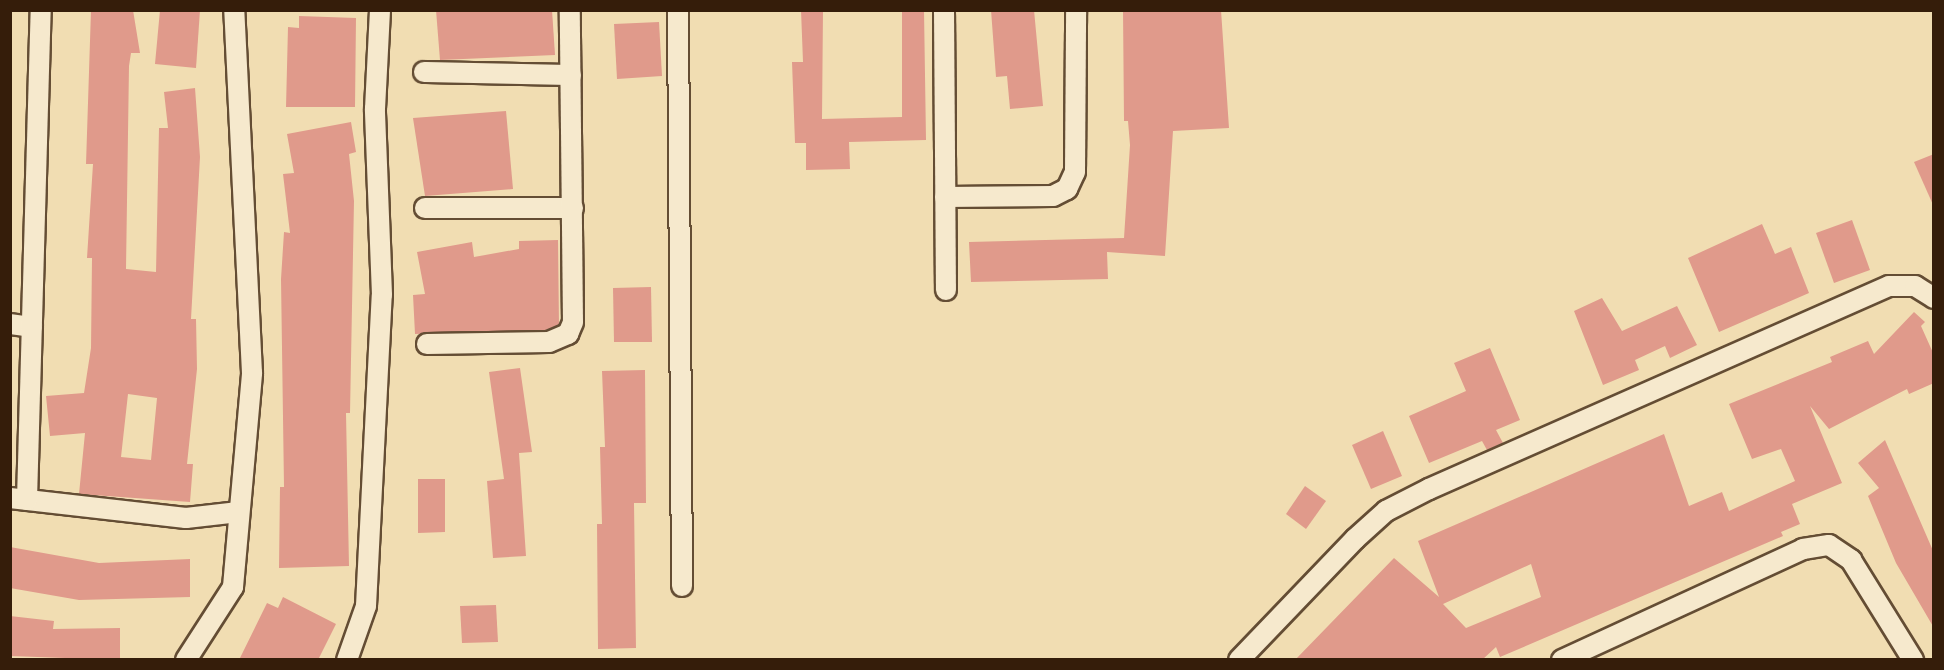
<!DOCTYPE html>
<style>
body{margin:0}
#map{position:relative;width:1944px;height:670px;overflow:hidden;background:#f1ddb2;font-family:"IM FELL DW Pica",serif}
div>[style]{position:absolute}
.building>*{inset:0;background:#e09a8b}
.roads{filter:drop-shadow(2px 0 #644d34) drop-shadow(-2px 0 #644d34) drop-shadow(0 2px #644d34) drop-shadow(0 -2px #644d34)}
.street>*{height:20px;margin:-10px;padding:0 10px;transform-origin:10px;border-radius:10px;background:#f6e9cd}
span{translate:-50% -50%;white-space:nowrap;text-align:center;line-height:1.15;-webkit-text-stroke:4.5px #f6e9cd;paint-order:stroke}
.frame{position:absolute;inset:0;border:12px solid #351d0a;pointer-events:none}
</style>
<div id="map">
<div class="building">
<div style="clip-path:polygon(evenodd,91px 10px,133px 10px,140px 53px,131px 53px,129px 66px,126px 269px,156px 272px,159px 128px,168px 128px,164px 92px,195px 88px,200px 157px,191px 319px,196px 319px,197px 369px,187px 464px,193px 464px,190px 502px,79px 494px,85px 433px,50px 436px,46px 396px,84px 393px,91px 348px,92px 258px,87px 258px,93px 164px,86px 164px,91px 10px,128px 394px,157px 398px,151px 460px,121px 457px,128px 394px)"></div>
<div style="clip-path:polygon(160px 10px,200px 10px,196px 68px,155px 64px)"></div>
<div style="clip-path:polygon(436px 10px,552px 10px,555px 55px,440px 60px)"></div>
<div style="clip-path:polygon(801px 10px,823px 10px,822px 119px,902px 117px,902px 10px,924px 10px,926px 140px,849px 142px,850px 169px,806px 170px,806px 143px,795px 143px,792px 62px,803px 62px)"></div>
<div style="clip-path:polygon(991px 10px,1034px 10px,1043px 106px,1010px 109px,1007px 76px,996px 77px)"></div>
<div style="clip-path:polygon(1123px 10px,1221px 10px,1229px 128px,1173px 131px,1165px 256px,1107px 252px,1108px 279px,971px 282px,969px 242px,1124px 238px,1130px 145px,1128px 121px,1124px 121px)"></div>
<div style="clip-path:polygon(299px 16px,356px 18px,355px 107px,286px 107px,288px 27px,299px 28px)"></div>
<div style="clip-path:polygon(659px 22px,662px 76px,617px 79px,614px 24px)"></div>
<div style="clip-path:polygon(506px 111px,513px 189px,425px 196px,413px 118px)"></div>
<div style="clip-path:polygon(351px 122px,356px 152px,349px 154px,354px 201px,350px 413px,346px 413px,349px 566px,279px 568px,280px 487px,284px 487px,281px 279px,284px 232px,290px 233px,283px 174px,294px 173px,287px 134px)"></div>
<div style="clip-path:polygon(1934px 154px,1934px 207px,1914px 162px)"></div>
<div style="clip-path:polygon(1852px 220px,1870px 270px,1834px 283px,1816px 233px)"></div>
<div style="clip-path:polygon(1762px 224px,1775px 254px,1791px 247px,1809px 293px,1719px 332px,1688px 258px)"></div>
<div style="clip-path:polygon(558px 240px,559px 325px,546px 330px,415px 334px,413px 295px,425px 294px,417px 252px,472px 242px,474px 257px,519px 249px,519px 241px)"></div>
<div style="clip-path:polygon(651px 287px,652px 342px,614px 342px,613px 288px)"></div>
<div style="clip-path:polygon(1602px 298px,1622px 331px,1677px 306px,1697px 345px,1670px 358px,1665px 346px,1635px 360px,1639px 370px,1603px 385px,1574px 311px)"></div>
<div style="clip-path:polygon(evenodd,1914px 312px,1925px 322px,1921px 326px,1934px 355px,1934px 383px,1909px 394px,1907px 389px,1829px 429px,1810px 406px,1842px 483px,1792px 504px,1800px 524px,1781px 532px,1783px 536px,1500px 657px,1496px 647px,1482px 660px,1295px 660px,1394px 558px,1439px 597px,1418px 541px,1664px 434px,1689px 506px,1722px 492px,1729px 511px,1795px 481px,1781px 449px,1752px 459px,1729px 404px,1832px 362px,1830px 357px,1868px 341px,1874px 354px,1914px 312px,1531px 564px,1541px 597px,1466px 628px,1443px 604px,1531px 564px)"></div>
<div style="clip-path:polygon(1490px 348px,1520px 420px,1496px 430px,1503px 443px,1487px 450px,1482px 441px,1429px 463px,1409px 416px,1466px 391px,1454px 363px)"></div>
<div style="clip-path:polygon(520px 368px,532px 452px,519px 453px,526px 556px,493px 558px,487px 481px,504px 479px,489px 372px)"></div>
<div style="clip-path:polygon(645px 370px,646px 503px,634px 503px,636px 648px,598px 649px,597px 524px,602px 524px,600px 447px,605px 447px,602px 371px)"></div>
<div style="clip-path:polygon(1383px 431px,1402px 476px,1371px 489px,1352px 445px)"></div>
<div style="clip-path:polygon(1885px 440px,1934px 553px,1934px 628px,1896px 563px,1868px 496px,1879px 488px,1858px 463px)"></div>
<div style="clip-path:polygon(418px 479px,445px 479px,445px 532px,418px 533px)"></div>
<div style="clip-path:polygon(1305px 486px,1326px 501px,1306px 529px,1286px 514px)"></div>
<div style="clip-path:polygon(10px 547px,99px 563px,190px 559px,190px 597px,79px 600px,10px 588px)"></div>
<div style="clip-path:polygon(283px 597px,336px 624px,318px 660px,239px 660px,267px 603px,278px 608px)"></div>
<div style="clip-path:polygon(496px 605px,498px 642px,462px 643px,460px 606px)"></div>
<div style="clip-path:polygon(10px 616px,54px 621px,53px 629px,120px 628px,120px 660px,10px 656px)"></div>
</div>
<div class="roads">
<div class="street">
<div style="left:678px;top:10px;width:576px;rotate:89.6deg"></div>
<div style="left:944px;top:10px;width:280px;rotate:89.6deg"></div>
<div style="left:424px;top:72px;width:147px;rotate:1.2deg"></div>
<div style="left:945px;top:197px;width:108px;rotate:-0.5deg"></div>
<div style="left:1053px;top:196px;width:16px;rotate:-27deg"></div>
<div style="left:1067px;top:189px;width:19px;rotate:-65deg"></div>
<div style="left:1075px;top:172px;width:162px;rotate:-89.6deg"></div>
<div style="left:425px;top:208px;width:148px"></div>
<div style="left:10px;top:324px;width:22px;rotate:8deg"></div>
<div style="left:427px;top:344px;width:122px;rotate:-0.9deg"></div>
<div style="left:549px;top:342px;width:21px;rotate:-23deg"></div>
<div style="left:568px;top:334px;width:13px;rotate:-67deg"></div>
<div style="left:573px;top:322px;width:312px;rotate:-90.6deg"></div>
<div style="left:10px;top:498px;width:177px;rotate:6.5deg"></div>
<div style="left:186px;top:518px;width:53px;rotate:-6.5deg"></div>
<div style="left:27px;top:500px;width:490px;rotate:-88.4deg"></div>
<div style="left:186px;top:660px;width:87px;rotate:-57.2deg"></div>
<div style="left:233px;top:587px;width:215px;rotate:-84.9deg"></div>
<div style="left:252px;top:373px;width:363px;rotate:-92.8deg"></div>
<div style="left:347px;top:660px;width:57px;rotate:-70.6deg"></div>
<div style="left:366px;top:606px;width:311px;rotate:-87.1deg"></div>
<div style="left:382px;top:295px;width:186px;rotate:-92.2deg"></div>
<div style="left:375px;top:109px;width:99px;rotate:-87.1deg"></div>
<div style="left:1239px;top:660px;width:168px;rotate:-46.2deg"></div>
<div style="left:1355px;top:539px;width:42px;rotate:-42.1deg"></div>
<div style="left:1386px;top:511px;width:48px;rotate:-27.1deg"></div>
<div style="left:1429px;top:489px;width:503px;rotate:-23.81deg"></div>
<div style="left:1889px;top:286px;width:26px"></div>
<div style="left:1915px;top:286px;width:22px;rotate:32deg"></div>
<div style="left:1562px;top:660px;width:265px;rotate:-24.7deg"></div>
<div style="left:1803px;top:549px;width:26px;rotate:-9deg"></div>
<div style="left:1829px;top:545px;width:27px;rotate:34deg"></div>
<div style="left:1851px;top:560px;width:118px;rotate:58.2deg"></div>
</div>
</div>
<div class="frame"></div>
</div>
